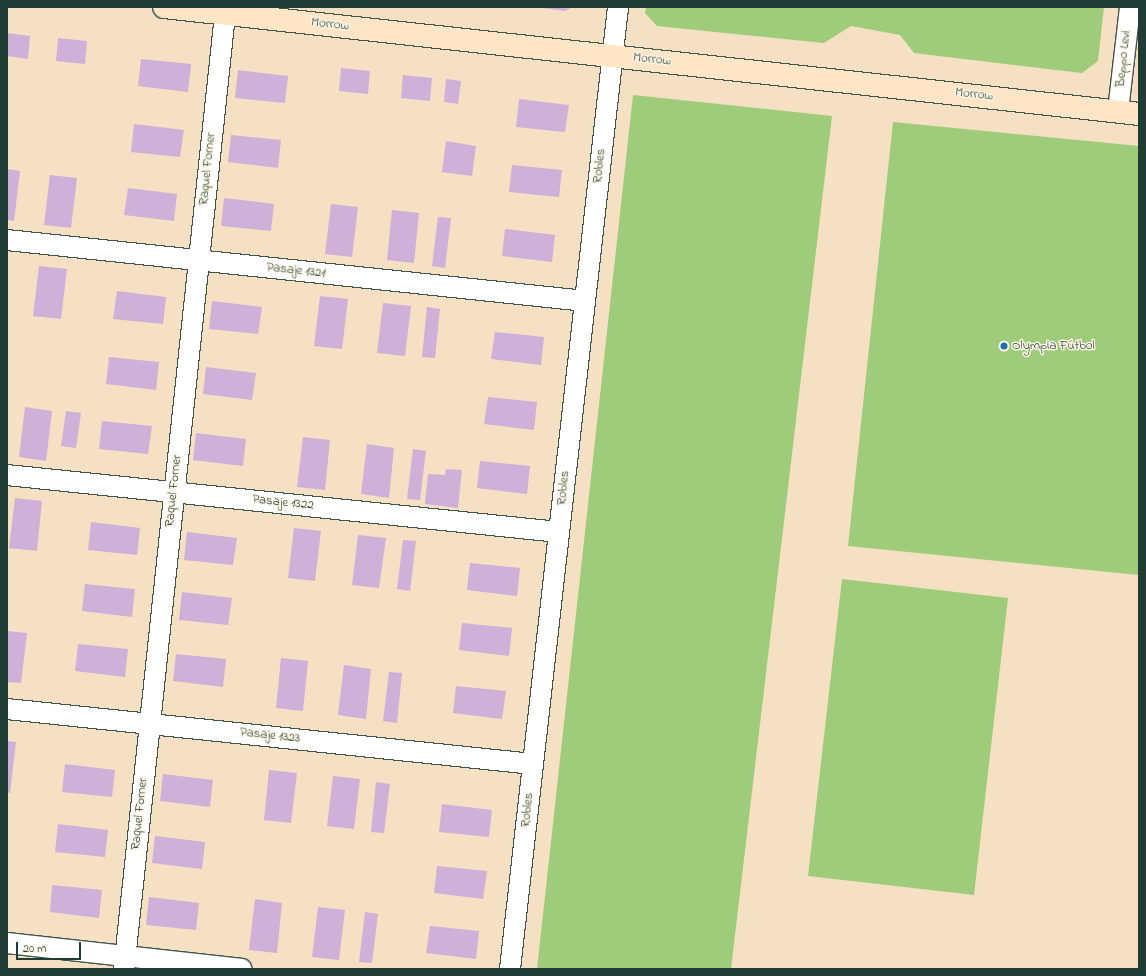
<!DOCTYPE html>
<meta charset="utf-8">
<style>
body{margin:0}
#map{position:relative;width:1146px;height:976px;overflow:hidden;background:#f5e0c3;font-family:"Indie Flower",sans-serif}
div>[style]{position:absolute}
.green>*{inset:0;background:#9ecc7a}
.building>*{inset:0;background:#ceb0d9}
.roads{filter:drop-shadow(1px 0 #3f5549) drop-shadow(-1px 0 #3f5549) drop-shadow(0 1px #3f5549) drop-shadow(0 -1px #3f5549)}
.street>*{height:20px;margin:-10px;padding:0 10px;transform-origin:10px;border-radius:10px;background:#fff}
.secondary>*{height:22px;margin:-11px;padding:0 11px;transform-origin:11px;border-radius:11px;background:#fee5c5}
.dots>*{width:11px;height:11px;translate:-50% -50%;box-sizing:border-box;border:2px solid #fcf5e5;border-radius:50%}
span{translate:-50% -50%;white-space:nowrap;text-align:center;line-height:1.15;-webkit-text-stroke:3px #fcf5e5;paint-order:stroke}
.street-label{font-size:13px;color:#1f3d34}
.poi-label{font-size:13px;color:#1f3d34}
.left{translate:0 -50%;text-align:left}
.frame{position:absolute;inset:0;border:8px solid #1f3d34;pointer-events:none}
.scale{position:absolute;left:16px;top:942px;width:65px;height:18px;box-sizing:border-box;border:2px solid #1f3d34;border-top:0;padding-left:5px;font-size:12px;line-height:14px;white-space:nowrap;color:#1f3d34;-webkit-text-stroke:3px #fcf5e5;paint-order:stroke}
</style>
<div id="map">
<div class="green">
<div style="clip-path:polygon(646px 7px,1104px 7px,1098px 61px,1082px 73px,914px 53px,900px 35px,851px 26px,824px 43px,657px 26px,645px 13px)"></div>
<div style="clip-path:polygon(633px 95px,832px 116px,731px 969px,537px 969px)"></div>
<div style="clip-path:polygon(893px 122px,1139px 146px,1139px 575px,848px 546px)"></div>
<div style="clip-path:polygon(842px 579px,1008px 598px,974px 895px,808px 876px)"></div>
</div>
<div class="building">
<div style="clip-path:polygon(535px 7px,572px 7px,565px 11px)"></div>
<div style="clip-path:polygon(7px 33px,30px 36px,28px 59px,7px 56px)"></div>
<div style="clip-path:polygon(58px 38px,87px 41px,85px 64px,56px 61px)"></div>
<div style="clip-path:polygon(141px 59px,191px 64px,188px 92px,138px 86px)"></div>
<div style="clip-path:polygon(341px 68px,370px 71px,368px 94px,339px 91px)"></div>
<div style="clip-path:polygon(238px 70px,288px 76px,285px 103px,235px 98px)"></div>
<div style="clip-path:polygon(403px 75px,432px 78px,430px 101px,401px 98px)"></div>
<div style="clip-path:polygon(446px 79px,461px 81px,458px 104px,444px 102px)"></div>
<div style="clip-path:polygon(519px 99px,569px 105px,565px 132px,516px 127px)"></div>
<div style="clip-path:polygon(134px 124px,184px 130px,180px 157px,131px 152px)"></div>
<div style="clip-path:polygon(231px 135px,281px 140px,278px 168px,228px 162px)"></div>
<div style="clip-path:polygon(446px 141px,476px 146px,472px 176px,442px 172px)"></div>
<div style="clip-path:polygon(512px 165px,562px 170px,559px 197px,509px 192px)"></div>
<div style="clip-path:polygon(7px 169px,20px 171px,14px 221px,7px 220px)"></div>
<div style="clip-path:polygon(50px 175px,77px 178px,71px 228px,44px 225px)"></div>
<div style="clip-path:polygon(128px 188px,177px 194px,174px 221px,124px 215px)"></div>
<div style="clip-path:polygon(224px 198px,274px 204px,271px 231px,221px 226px)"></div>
<div style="clip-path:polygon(331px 204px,358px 207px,352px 257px,325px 254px)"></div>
<div style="clip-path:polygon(392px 210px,419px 213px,414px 263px,387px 260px)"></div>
<div style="clip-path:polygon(438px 217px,451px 218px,445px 268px,432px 266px)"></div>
<div style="clip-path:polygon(505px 229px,555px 235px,552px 262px,502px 256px)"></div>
<div style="clip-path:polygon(39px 266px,67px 269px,61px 319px,33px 316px)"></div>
<div style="clip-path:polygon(117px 291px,166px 297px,163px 324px,113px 319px)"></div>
<div style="clip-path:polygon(320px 296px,348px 299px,342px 349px,314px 346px)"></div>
<div style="clip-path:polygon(212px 301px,262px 307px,258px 334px,209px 329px)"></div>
<div style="clip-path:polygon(383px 303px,411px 306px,405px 356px,377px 353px)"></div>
<div style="clip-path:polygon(427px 307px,440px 309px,435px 358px,422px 357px)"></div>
<div style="clip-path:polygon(495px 332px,544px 337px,541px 365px,491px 359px)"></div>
<div style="clip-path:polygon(109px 357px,159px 362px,156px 390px,106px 384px)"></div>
<div style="clip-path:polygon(206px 367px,256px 373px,252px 400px,203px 394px)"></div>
<div style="clip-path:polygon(488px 397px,537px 402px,534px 430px,484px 424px)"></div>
<div style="clip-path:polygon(25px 407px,52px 411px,46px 461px,19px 457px)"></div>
<div style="clip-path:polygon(66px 411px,81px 413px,76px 448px,61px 446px)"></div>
<div style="clip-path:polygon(102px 421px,152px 426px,148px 454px,99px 449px)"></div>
<div style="clip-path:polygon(196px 433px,246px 439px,243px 466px,193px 460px)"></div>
<div style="clip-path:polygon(303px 437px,330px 440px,325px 490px,297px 487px)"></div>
<div style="clip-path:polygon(367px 444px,394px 448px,389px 498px,361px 494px)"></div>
<div style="clip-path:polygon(413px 449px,426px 451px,420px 500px,407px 499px)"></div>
<div style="clip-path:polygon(480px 461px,530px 466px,527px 494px,477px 488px)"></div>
<div style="clip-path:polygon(446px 469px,462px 470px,458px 508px,425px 504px,428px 474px,445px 475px)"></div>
<div style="clip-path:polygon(15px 498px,42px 501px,37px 551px,9px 548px)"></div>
<div style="clip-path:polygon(91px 522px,140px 528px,137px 555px,88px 550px)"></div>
<div style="clip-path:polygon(294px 528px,321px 531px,315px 581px,288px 578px)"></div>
<div style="clip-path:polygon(187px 532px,237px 538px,233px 565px,184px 560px)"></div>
<div style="clip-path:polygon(358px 535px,386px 538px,379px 588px,352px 585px)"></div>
<div style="clip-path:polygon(403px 540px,416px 541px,410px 591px,397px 589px)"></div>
<div style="clip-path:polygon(470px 563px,520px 568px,517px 596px,467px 590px)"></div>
<div style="clip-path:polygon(85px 584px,135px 589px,132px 617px,82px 611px)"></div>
<div style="clip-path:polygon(182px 592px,232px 598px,228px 625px,179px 620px)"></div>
<div style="clip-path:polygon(462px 623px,512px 628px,509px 656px,459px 650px)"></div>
<div style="clip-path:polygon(7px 631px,27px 633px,21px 683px,7px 682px)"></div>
<div style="clip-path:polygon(78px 644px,128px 649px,125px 677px,75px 671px)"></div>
<div style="clip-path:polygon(176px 654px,226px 659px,223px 687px,173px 681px)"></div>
<div style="clip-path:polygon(281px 658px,308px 661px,303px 711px,276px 708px)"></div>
<div style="clip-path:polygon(344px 665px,371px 669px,366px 719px,338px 715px)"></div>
<div style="clip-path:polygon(389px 672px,402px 673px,397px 723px,383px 721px)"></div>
<div style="clip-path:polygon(456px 686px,506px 691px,502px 719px,453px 713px)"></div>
<div style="clip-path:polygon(7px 741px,16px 742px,10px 793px,7px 792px)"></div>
<div style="clip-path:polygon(65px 764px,115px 770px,112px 797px,62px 792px)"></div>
<div style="clip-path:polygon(269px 770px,297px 773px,291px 823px,264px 820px)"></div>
<div style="clip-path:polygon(163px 774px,213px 780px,210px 807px,160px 801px)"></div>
<div style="clip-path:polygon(333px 776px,360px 779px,354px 829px,327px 826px)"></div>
<div style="clip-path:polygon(376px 782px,390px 784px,384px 833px,371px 832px)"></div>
<div style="clip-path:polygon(442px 804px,492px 810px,489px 837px,439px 832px)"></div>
<div style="clip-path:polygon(58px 824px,108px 830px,105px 857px,55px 852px)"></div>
<div style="clip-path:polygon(155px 836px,205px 842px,202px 869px,152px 863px)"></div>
<div style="clip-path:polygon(437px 866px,487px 871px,483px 899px,434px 893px)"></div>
<div style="clip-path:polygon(52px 885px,102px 890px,99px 918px,50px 912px)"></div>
<div style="clip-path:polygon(149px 897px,199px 903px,196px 930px,146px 925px)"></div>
<div style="clip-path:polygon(255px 899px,282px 903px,277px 953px,249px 950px)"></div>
<div style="clip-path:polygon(318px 907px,345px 910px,339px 960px,312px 957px)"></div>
<div style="clip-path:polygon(365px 912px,378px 914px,372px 963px,359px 962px)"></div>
<div style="clip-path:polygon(430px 926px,479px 931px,476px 959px,426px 953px)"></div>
</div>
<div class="roads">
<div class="street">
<div style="left:1118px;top:111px;width:105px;rotate:-83.4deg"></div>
<div style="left:7px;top:240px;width:581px;rotate:6.02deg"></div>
<div style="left:7px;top:475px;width:555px;rotate:5.9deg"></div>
<div style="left:7px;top:709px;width:529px;rotate:5.97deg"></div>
<div style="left:7px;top:943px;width:236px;rotate:6.3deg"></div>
<div style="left:124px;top:969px;width:960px;rotate:-83.96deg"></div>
<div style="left:510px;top:969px;width:968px;rotate:-83.59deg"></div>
</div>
<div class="secondary">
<div style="left:164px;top:7px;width:981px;rotate:6.26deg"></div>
</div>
</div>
<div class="dots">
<div style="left:1004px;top:346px;background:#1f6fb2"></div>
</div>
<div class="street-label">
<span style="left:330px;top:25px;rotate:6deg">Morrow</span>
<span style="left:1124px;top:59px;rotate:-84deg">Beppo Levi</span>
<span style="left:652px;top:60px;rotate:6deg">Morrow</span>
<span style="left:974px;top:95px;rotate:6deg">Morrow</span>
<span style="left:600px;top:166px;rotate:-84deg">Robles</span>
<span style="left:208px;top:169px;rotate:-84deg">Raquel Forner</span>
<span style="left:296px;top:271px;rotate:6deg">Pasaje 1321</span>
<span style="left:564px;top:488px;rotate:-84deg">Robles</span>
<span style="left:174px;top:491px;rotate:-84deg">Raquel Forner</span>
<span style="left:283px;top:503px;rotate:6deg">Pasaje 1322</span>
<span style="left:270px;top:736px;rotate:6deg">Pasaje 1323</span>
<span style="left:528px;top:810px;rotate:-84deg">Robles</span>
<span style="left:140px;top:814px;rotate:-84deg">Raquel Forner</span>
</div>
<div class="poi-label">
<span class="left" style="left:1012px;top:346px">Olympia Fútbol</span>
</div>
<div class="frame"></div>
<div class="scale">20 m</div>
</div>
